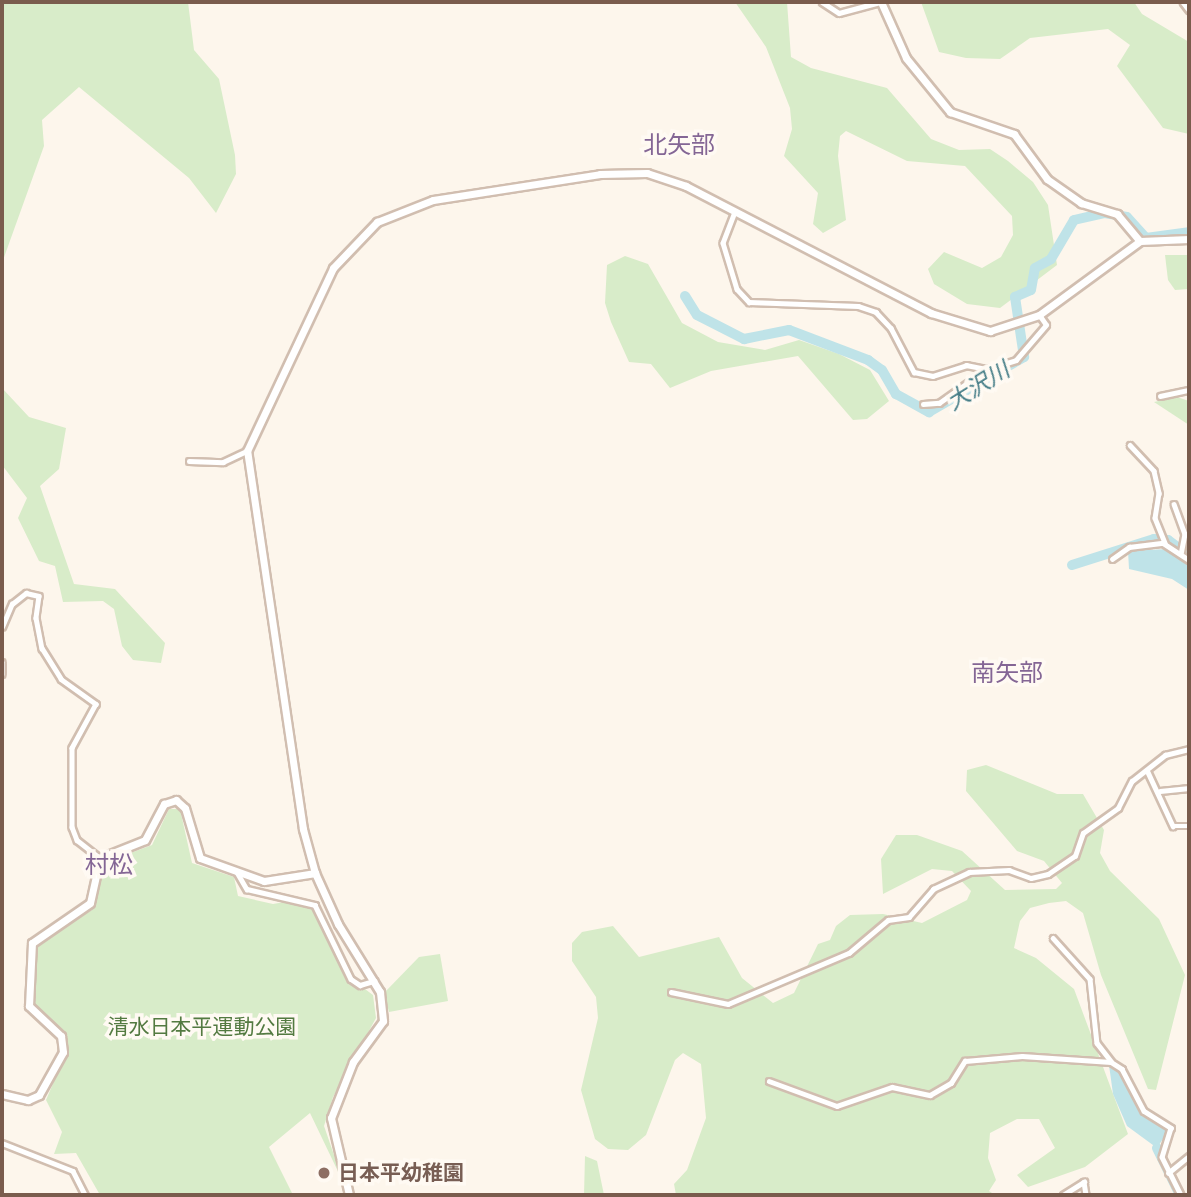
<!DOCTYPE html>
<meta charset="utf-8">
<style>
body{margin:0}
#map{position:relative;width:1191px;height:1197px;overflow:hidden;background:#fdf6ec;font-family:"DejaVu Sans","Noto Sans JP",sans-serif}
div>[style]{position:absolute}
.green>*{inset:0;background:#d8ecc9}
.water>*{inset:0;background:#bfe3e8}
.river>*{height:10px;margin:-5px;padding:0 5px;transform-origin:5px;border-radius:5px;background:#bfe3e8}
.roads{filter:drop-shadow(2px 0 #d1beb0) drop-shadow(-2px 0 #d1beb0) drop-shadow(0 2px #d1beb0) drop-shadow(0 -2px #d1beb0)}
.street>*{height:4.5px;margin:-2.25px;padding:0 2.25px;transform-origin:2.25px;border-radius:2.25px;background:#fff}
.secondary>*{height:7px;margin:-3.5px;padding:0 3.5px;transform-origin:3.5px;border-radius:3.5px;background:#fff}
.dots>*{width:19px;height:19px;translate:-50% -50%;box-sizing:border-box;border:4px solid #fffaf3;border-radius:50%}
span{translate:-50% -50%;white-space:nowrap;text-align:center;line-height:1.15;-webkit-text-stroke:7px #fffaf3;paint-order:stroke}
.park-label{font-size:21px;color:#537a41}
.education-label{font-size:21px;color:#785e54;font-weight:700}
.left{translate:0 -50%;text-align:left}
.water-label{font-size:23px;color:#437c86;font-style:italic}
.quarter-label{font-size:24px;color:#846695}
.frame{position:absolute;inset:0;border:4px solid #7a5c4d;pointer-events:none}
</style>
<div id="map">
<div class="green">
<div style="clip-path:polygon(2px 2px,188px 2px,194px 50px,219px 79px,235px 155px,236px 174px,216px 213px,189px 178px,79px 87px,42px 120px,44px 146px,2px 263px)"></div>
<div style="clip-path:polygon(735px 2px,787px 2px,791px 57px,811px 68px,887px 88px,931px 139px,959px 150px,990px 149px,1008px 161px,1033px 182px,1048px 205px,1057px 265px,1000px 308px,967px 304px,934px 284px,928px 269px,944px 252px,982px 268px,1001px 257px,1013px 235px,1012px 216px,965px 166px,907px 161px,846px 131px,840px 136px,838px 156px,846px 220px,823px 233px,813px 224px,818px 193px,784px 156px,792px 129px,790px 108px,766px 47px)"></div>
<div style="clip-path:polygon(921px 2px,1134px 2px,1142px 14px,1189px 42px,1189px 134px,1163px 128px,1117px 66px,1130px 45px,1108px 29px,1030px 38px,1000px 59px,966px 58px,939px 52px)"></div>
<div style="clip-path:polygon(1165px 255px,1189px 255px,1189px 289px,1175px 290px,1168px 280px)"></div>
<div style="clip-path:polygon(625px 256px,648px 264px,682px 323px,718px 342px,765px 350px,799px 340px,839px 354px,870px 370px,889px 401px,867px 419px,853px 420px,798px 356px,711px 371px,670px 388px,651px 364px,629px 362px,611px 322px,605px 303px,607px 265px)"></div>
<div style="clip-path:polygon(2px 388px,29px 417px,66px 428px,59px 469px,40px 486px,74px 584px,115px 589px,165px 643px,161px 663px,133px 660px,122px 646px,114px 609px,103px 601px,63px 602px,55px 566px,39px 561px,18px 518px,27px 498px,2px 465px)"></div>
<div style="clip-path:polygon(1177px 397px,1189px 401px,1189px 425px,1154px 402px)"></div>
<div style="clip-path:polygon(986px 765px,1057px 794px,1083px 794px,1104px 830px,1100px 853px,1110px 871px,1159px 919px,1185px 975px,1156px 1090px,1148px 1089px,1101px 975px,1083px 913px,1066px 901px,1049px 903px,1030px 908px,1020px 921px,1014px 948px,1036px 958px,1074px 989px,1128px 1134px,1085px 1167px,1028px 1187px,1017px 1175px,1055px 1148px,1039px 1119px,1017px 1119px,990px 1133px,988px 1158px,996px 1180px,989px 1191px,995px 1195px,676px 1195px,674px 1184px,687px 1170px,706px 1118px,701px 1064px,683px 1053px,675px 1060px,646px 1135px,628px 1150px,608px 1149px,595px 1139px,581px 1090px,598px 1018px,596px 997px,572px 961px,572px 943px,582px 932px,613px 926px,639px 957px,719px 937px,742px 978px,773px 1003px,794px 993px,818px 944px,830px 940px,836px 926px,850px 915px,883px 914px,922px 923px,967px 900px,971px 891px,952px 871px,932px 869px,883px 894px,881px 859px,896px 835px,917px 835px,962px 851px,1005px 890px,1056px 889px,1062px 883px,1044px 861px,1017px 851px,966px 791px,967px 770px)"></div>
<div style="clip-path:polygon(169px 809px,180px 809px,192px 863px,234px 877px,238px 896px,273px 904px,302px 899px,317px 913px,346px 975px,373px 995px,376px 1018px,333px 1097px,324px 1126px,344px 1184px,310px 1113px,269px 1147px,293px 1195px,100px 1195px,76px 1153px,54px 1154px,62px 1132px,46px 1100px,67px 1051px,61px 1033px,35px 1013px,33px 956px,41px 940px,92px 910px,104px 863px,152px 845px)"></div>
<div style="clip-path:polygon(440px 954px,448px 1001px,389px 1012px,384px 993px,419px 957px)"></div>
<div style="clip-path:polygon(585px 1156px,597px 1161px,604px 1195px,584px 1195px)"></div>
</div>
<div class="water">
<div style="clip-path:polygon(1167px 549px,1189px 566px,1189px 590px,1172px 579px,1129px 569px,1128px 551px)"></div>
<div style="clip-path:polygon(1109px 1065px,1121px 1070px,1143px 1112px,1170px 1128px,1157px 1148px,1127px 1126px,1113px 1094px)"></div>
</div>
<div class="river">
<div style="left:685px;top:296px;width:22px;rotate:58deg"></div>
<div style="left:697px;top:315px;width:53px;rotate:27.1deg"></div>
<div style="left:744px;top:339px;width:46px;rotate:-11.3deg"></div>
<div style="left:789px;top:330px;width:85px;rotate:20.8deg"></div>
<div style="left:868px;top:360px;width:17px;rotate:36deg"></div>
<div style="left:882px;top:370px;width:28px;rotate:60deg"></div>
<div style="left:896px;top:394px;width:38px;rotate:29deg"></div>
<div style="left:929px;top:412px;width:110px;rotate:-30.1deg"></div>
<div style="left:1024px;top:357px;width:61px;rotate:-98.5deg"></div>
<div style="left:1015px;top:297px;width:17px;rotate:-24deg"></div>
<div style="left:1031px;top:290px;width:22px;rotate:-80deg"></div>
<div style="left:1035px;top:268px;width:18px;rotate:-29deg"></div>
<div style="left:1051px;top:259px;width:45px;rotate:-59.5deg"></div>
<div style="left:1074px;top:220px;width:32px;rotate:-13deg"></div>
<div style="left:1105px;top:213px;width:22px;rotate:10deg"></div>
<div style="left:1127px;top:217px;width:28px;rotate:48deg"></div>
<div style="left:1146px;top:238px;width:43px;rotate:-7.9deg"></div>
<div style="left:1072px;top:565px;width:86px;rotate:-17.6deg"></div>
<div style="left:1154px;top:539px;width:14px;rotate:4deg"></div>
<div style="left:1168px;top:540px;width:26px;rotate:37deg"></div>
<div style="left:1157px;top:1148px;width:52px;rotate:63.9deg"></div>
</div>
<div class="roads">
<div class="street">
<div style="left:822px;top:2px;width:20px;rotate:33deg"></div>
<div style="left:839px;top:13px;width:42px;rotate:-15deg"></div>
<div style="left:1183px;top:2px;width:10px;rotate:53deg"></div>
<div style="left:735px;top:212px;width:33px;rotate:111deg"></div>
<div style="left:723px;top:243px;width:48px;rotate:73.1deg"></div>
<div style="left:737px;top:289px;width:18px;rotate:47deg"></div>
<div style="left:749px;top:302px;width:109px;rotate:2.1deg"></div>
<div style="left:858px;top:306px;width:19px;rotate:18deg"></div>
<div style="left:876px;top:312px;width:22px;rotate:47deg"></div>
<div style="left:891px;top:328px;width:50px;rotate:62.4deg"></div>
<div style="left:914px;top:372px;width:19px;rotate:12deg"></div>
<div style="left:933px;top:376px;width:35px;rotate:-18deg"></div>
<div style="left:966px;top:365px;width:21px;rotate:11deg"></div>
<div style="left:1160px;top:396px;width:30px;rotate:-12deg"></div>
<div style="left:923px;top:404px;width:16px;rotate:-4deg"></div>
<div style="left:939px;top:403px;width:59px;rotate:-35.3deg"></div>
<div style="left:987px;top:369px;width:30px;rotate:-17deg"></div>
<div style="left:1016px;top:360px;width:46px;rotate:-49.4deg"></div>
<div style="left:1046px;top:325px;width:12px;rotate:-125deg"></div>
<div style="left:1130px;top:445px;width:35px;rotate:47deg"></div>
<div style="left:1154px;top:471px;width:23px;rotate:77deg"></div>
<div style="left:1159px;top:493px;width:25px;rotate:99deg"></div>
<div style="left:1155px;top:518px;width:27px;rotate:68deg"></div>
<div style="left:189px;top:461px;width:34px;rotate:2deg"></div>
<div style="left:223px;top:462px;width:26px;rotate:-25deg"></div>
<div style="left:1174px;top:504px;width:32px;rotate:70deg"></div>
<div style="left:1185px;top:534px;width:20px;rotate:101deg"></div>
<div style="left:1112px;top:559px;width:21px;rotate:-35deg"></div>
<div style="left:1129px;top:547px;width:34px;rotate:-7deg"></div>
<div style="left:1163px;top:543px;width:31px;rotate:33deg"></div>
<div style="left:2px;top:627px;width:25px;rotate:-67deg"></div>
<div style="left:12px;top:604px;width:18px;rotate:-38deg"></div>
<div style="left:26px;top:593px;width:13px;rotate:13deg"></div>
<div style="left:39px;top:596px;width:22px;rotate:98deg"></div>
<div style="left:36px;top:618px;width:31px;rotate:79deg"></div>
<div style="left:42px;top:648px;width:36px;rotate:58deg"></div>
<div style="left:61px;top:679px;width:43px;rotate:35.5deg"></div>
<div style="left:96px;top:704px;width:50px;rotate:118.6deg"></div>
<div style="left:72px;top:748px;width:79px;rotate:90deg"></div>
<div style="left:72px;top:827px;width:14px;rotate:69deg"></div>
<div style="left:77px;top:840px;width:29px;rotate:38deg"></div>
<div style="left:2px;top:662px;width:12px;rotate:90deg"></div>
<div style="left:1147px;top:770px;width:62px;rotate:65.1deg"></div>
<div style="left:1173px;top:826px;width:16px"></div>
<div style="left:1160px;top:791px;width:29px;rotate:-6deg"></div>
<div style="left:237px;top:872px;width:20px;rotate:60deg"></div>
<div style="left:247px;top:889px;width:70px;rotate:13.2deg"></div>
<div style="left:315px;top:905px;width:82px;rotate:64.1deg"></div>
<div style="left:351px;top:979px;width:11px;rotate:34deg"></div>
<div style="left:360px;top:985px;width:15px;rotate:-16deg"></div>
<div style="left:1053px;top:938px;width:55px;rotate:47.9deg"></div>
<div style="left:1090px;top:979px;width:64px;rotate:83.8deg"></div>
<div style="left:1097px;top:1043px;width:23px;rotate:52deg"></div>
<div style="left:671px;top:992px;width:58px;rotate:11.9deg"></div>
<div style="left:728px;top:1004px;width:131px;rotate:-22.9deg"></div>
<div style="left:849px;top:953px;width:51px;rotate:-40.2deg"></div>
<div style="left:888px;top:920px;width:21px;rotate:-8deg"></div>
<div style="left:909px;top:917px;width:37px;rotate:-49deg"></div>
<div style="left:933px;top:889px;width:40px;rotate:-25deg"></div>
<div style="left:969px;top:872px;width:40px;rotate:-2.9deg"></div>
<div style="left:1009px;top:870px;width:23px;rotate:20deg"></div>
<div style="left:1031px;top:878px;width:17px;rotate:-13deg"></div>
<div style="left:1048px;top:874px;width:32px;rotate:-34deg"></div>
<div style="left:1075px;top:856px;width:24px;rotate:-71deg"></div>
<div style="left:1083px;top:833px;width:43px;rotate:-35.5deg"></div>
<div style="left:1118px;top:808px;width:30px;rotate:-63deg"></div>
<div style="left:1132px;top:781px;width:42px;rotate:-38.2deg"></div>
<div style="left:1165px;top:755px;width:25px;rotate:-14deg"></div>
<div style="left:769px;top:1081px;width:72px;rotate:20.2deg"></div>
<div style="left:837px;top:1106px;width:58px;rotate:-19.1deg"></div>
<div style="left:892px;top:1087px;width:39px;rotate:12deg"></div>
<div style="left:930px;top:1095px;width:24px;rotate:-30deg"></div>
<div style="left:951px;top:1083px;width:26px;rotate:-58deg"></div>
<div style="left:965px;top:1061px;width:57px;rotate:-5deg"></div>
<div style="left:1022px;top:1056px;width:89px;rotate:3.9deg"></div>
<div style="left:1111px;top:1062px;width:13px;rotate:32deg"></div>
<div style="left:1122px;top:1069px;width:47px;rotate:62.4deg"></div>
<div style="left:1144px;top:1111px;width:32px;rotate:32deg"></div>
<div style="left:1171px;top:1128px;width:30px;rotate:107deg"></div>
<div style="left:1162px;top:1157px;width:42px;rotate:63.4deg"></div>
<div style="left:2px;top:1143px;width:76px;rotate:21.5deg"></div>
<div style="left:73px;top:1171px;width:27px;rotate:63deg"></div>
<div style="left:1168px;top:1173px;width:27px;rotate:-39deg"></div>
<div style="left:1063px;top:1195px;width:25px;rotate:-32deg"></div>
<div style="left:1084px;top:1182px;width:13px;rotate:81deg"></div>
</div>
<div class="secondary">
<div style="left:881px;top:2px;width:61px;rotate:65.9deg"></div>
<div style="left:906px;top:58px;width:70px;rotate:50.8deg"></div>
<div style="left:950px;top:112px;width:68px;rotate:19deg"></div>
<div style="left:1014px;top:134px;width:56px;rotate:53.7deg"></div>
<div style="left:1047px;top:179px;width:42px;rotate:35.2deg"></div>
<div style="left:1081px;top:203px;width:38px;rotate:17deg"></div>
<div style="left:1117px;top:214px;width:35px;rotate:50deg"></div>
<div style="left:1140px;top:241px;width:49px;rotate:-2.3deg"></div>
<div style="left:315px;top:873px;width:46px;rotate:-105.3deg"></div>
<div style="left:303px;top:829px;width:382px;rotate:-98.4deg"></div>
<div style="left:247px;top:451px;width:202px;rotate:-64.8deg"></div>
<div style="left:333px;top:268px;width:64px;rotate:-46.3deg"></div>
<div style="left:377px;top:222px;width:60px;rotate:-21.4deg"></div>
<div style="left:433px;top:200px;width:169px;rotate:-8.8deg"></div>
<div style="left:600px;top:174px;width:47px;rotate:-1.2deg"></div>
<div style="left:647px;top:173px;width:41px;rotate:18.4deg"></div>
<div style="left:686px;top:186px;width:276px;rotate:27.4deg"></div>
<div style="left:931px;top:313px;width:62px;rotate:17deg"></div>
<div style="left:990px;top:331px;width:52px;rotate:-18.1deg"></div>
<div style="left:1039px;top:315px;width:125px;rotate:-36.2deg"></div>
<div style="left:2px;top:1094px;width:27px;rotate:13deg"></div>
<div style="left:28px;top:1100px;width:12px;rotate:-24deg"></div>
<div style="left:39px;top:1095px;width:49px;rotate:-60.8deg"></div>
<div style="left:63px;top:1052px;width:16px;rotate:-97deg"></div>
<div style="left:61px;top:1036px;width:44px;rotate:-136.8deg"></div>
<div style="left:29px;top:1006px;width:63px;rotate:-87.3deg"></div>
<div style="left:32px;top:943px;width:70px;rotate:-34.6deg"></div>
<div style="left:90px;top:903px;width:46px;rotate:-77.5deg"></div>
<div style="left:100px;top:858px;width:48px;rotate:-21.8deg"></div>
<div style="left:145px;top:840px;width:41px;rotate:-62.2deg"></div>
<div style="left:164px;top:804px;width:13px;rotate:-18deg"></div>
<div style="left:176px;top:800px;width:12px;rotate:42deg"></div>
<div style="left:185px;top:808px;width:52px;rotate:73.3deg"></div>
<div style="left:200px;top:858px;width:68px;rotate:19.8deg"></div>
<div style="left:264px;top:881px;width:52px;rotate:-8.9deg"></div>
<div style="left:315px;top:873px;width:56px;rotate:65.7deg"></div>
<div style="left:338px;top:924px;width:80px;rotate:58.3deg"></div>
<div style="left:380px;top:992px;width:29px;rotate:84deg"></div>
<div style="left:383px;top:1021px;width:51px;rotate:126.2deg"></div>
<div style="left:353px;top:1062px;width:60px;rotate:111.4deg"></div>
<div style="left:331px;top:1118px;width:79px;rotate:76.8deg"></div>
</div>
</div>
<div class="dots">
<div style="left:324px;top:1173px;background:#8d6e63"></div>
</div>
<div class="park-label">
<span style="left:202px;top:1027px">清水日本平運動公園</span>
</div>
<div class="education-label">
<span class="left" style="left:338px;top:1173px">日本平幼稚園</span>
</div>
<div class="water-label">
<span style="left:978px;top:386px;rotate:-32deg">大沢川</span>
</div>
<div class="quarter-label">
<span style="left:679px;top:146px">北矢部</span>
<span style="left:1007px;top:674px">南矢部</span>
<span style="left:109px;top:866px">村松</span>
</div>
<div class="frame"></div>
</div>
